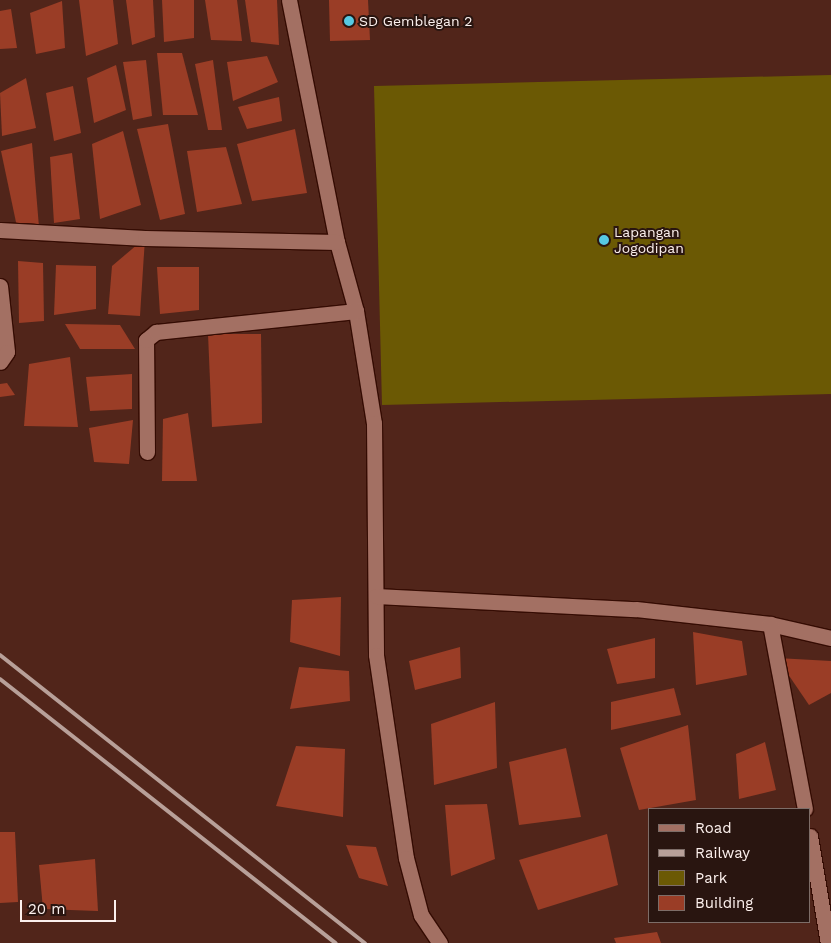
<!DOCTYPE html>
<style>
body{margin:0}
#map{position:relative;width:831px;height:943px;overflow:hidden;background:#51251a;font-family:"Work Sans",sans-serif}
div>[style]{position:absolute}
.green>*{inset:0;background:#6b5904}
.building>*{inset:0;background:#9a3d26}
.roads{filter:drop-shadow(1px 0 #350c03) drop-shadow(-1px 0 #350c03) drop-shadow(0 1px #350c03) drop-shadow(0 -1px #350c03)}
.minor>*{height:15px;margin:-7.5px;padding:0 7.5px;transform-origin:7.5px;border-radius:7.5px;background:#a37063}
.rail>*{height:4px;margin:-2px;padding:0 2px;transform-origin:2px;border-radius:2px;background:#b8a099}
.dots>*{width:14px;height:14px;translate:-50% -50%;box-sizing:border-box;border:2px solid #291510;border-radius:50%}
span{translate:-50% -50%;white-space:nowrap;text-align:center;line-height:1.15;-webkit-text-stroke:4px #291510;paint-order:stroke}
.poi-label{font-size:14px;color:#fcf0ed}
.left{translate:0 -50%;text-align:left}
.legend{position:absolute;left:648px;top:808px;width:162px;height:115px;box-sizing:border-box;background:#291510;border:1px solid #7d6d68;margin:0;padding:6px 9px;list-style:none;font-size:15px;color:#fcf0ed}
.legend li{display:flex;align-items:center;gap:10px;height:25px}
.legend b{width:25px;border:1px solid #7d6d68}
.scale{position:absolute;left:20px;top:900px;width:96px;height:22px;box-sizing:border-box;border:2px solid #fcf0ed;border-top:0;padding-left:6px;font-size:15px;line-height:18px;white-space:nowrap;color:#fcf0ed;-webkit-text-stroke:4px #291510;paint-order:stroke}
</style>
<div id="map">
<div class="green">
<div style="clip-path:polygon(831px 75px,831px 394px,382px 405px,374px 86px)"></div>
</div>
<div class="building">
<div style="clip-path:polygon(79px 0,113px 0,118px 44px,86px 56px)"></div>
<div style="clip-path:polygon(126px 0,153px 0,155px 37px,132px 45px)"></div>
<div style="clip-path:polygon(162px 0,194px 0,194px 38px,164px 42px)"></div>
<div style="clip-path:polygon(205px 0,237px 0,242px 41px,211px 40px)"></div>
<div style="clip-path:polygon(245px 0,277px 0,279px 45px,251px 42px)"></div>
<div style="clip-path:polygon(329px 0,368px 0,370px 40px,330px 41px)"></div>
<div style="clip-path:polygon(62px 1px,65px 48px,36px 54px,30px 13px)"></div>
<div style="clip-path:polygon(11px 9px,17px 48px,0 49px,0 11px)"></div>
<div style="clip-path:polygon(157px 53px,182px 53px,198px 115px,163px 115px)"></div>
<div style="clip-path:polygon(267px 56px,278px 82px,233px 101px,227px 62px)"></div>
<div style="clip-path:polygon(146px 60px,152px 116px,133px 120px,123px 62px)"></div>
<div style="clip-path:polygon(213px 60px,222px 130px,208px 130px,195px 64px)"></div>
<div style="clip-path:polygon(116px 65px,126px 110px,94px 123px,87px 78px)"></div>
<div style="clip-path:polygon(26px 78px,36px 128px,2px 136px,0 93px)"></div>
<div style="clip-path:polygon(73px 86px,81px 133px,54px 141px,46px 93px)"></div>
<div style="clip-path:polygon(279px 97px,282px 121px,247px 129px,238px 107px)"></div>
<div style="clip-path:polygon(168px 124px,185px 214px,160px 220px,137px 129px)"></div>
<div style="clip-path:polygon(295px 129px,307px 193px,252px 201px,237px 144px)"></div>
<div style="clip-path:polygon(123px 131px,141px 205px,100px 219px,92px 144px)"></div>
<div style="clip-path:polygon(32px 143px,39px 227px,17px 227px,1px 151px)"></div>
<div style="clip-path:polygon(226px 147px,242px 204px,197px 212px,187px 151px)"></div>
<div style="clip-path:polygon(72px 153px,80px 219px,54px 223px,50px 157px)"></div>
<div style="clip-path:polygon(145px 238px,140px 316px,108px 314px,112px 266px)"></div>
<div style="clip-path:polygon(18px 261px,43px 263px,44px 321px,19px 323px)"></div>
<div style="clip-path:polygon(56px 265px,96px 266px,96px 309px,54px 315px)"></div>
<div style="clip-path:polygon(157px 267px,199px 267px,199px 310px,160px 314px)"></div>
<div style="clip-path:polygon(65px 324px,120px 325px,135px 349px,80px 349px)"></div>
<div style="clip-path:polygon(208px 334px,261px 334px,262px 423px,212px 427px)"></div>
<div style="clip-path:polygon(70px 357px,78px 427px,24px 426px,29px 364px)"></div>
<div style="clip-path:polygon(132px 374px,132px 409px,90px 411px,86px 377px)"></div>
<div style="clip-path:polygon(7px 383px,15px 395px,0 397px,0 384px)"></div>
<div style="clip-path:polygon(188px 413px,197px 481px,162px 481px,163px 419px)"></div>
<div style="clip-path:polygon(133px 420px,129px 464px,94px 462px,89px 428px)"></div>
<div style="clip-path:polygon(341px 597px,340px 656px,290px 642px,292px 600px)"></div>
<div style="clip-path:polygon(693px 632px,742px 641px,747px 675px,696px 685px)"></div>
<div style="clip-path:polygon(655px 638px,655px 678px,617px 684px,607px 649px)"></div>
<div style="clip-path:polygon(460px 647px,461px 678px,415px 690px,409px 661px)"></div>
<div style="clip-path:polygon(777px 658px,831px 661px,831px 693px,809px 705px)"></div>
<div style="clip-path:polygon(299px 667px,349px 671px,350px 701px,290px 709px)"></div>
<div style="clip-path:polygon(674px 688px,681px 715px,611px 730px,611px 702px)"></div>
<div style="clip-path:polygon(495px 702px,497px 768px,434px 785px,431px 724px)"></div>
<div style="clip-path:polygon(688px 725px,696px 800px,639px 810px,620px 748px)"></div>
<div style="clip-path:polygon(765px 742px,776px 790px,739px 799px,736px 754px)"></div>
<div style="clip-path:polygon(296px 746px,345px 749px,343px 817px,276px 806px)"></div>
<div style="clip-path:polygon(566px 748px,581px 817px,519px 825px,509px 762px)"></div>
<div style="clip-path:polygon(487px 804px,495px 859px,451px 876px,445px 805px)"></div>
<div style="clip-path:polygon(0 832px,15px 832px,18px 902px,0 903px)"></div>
<div style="clip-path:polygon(607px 834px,618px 885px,538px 910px,519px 860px)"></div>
<div style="clip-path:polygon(346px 845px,376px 847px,388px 886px,359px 878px)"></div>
<div style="clip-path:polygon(95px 859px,98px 911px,43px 909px,39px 865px)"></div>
<div style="clip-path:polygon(657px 932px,661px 943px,616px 943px,614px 938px)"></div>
</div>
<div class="roads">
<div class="minor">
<div style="left:289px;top:0;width:247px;rotate:78.8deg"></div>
<div style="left:337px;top:242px;width:72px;rotate:74.6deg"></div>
<div style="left:356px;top:311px;width:113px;rotate:80.9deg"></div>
<div style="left:374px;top:423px;width:232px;rotate:89.5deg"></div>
<div style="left:376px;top:655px;width:205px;rotate:81.6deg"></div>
<div style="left:406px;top:858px;width:59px;rotate:75.3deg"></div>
<div style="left:421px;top:915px;width:34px;rotate:56deg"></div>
<div style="left:0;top:230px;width:145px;rotate:3.2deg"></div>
<div style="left:145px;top:238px;width:192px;rotate:1.2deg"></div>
<div style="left:0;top:286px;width:66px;rotate:83.9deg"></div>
<div style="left:7px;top:352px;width:12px;rotate:125deg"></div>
<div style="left:147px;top:452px;width:112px;rotate:-90.5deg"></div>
<div style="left:146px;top:340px;width:13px;rotate:-39deg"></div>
<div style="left:156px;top:332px;width:201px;rotate:-6deg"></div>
<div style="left:376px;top:596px;width:260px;rotate:2.9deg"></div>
<div style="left:636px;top:609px;width:135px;rotate:6.4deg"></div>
<div style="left:770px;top:624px;width:63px;rotate:12.9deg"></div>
<div style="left:770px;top:624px;width:188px;rotate:79.3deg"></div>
<div style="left:810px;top:836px;width:109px;rotate:80.5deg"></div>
</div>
</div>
<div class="rail">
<div style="left:0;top:655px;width:465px;rotate:38.3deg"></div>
<div style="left:0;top:679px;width:427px;rotate:38.2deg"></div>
</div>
<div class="dots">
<div style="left:349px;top:21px;background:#57c9e2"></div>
<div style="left:604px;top:240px;background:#57c9e2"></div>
</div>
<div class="poi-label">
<span class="left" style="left:359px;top:21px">SD Gemblegan 2</span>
<span class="left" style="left:614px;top:240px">Lapangan<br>Jogodipan</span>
</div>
<ul class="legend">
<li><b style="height:6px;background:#a37063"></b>Road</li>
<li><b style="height:6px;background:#b8a099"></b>Railway</li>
<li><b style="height:14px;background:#6b5904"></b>Park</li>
<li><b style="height:14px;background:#9a3d26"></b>Building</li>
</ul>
<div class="scale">20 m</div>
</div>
